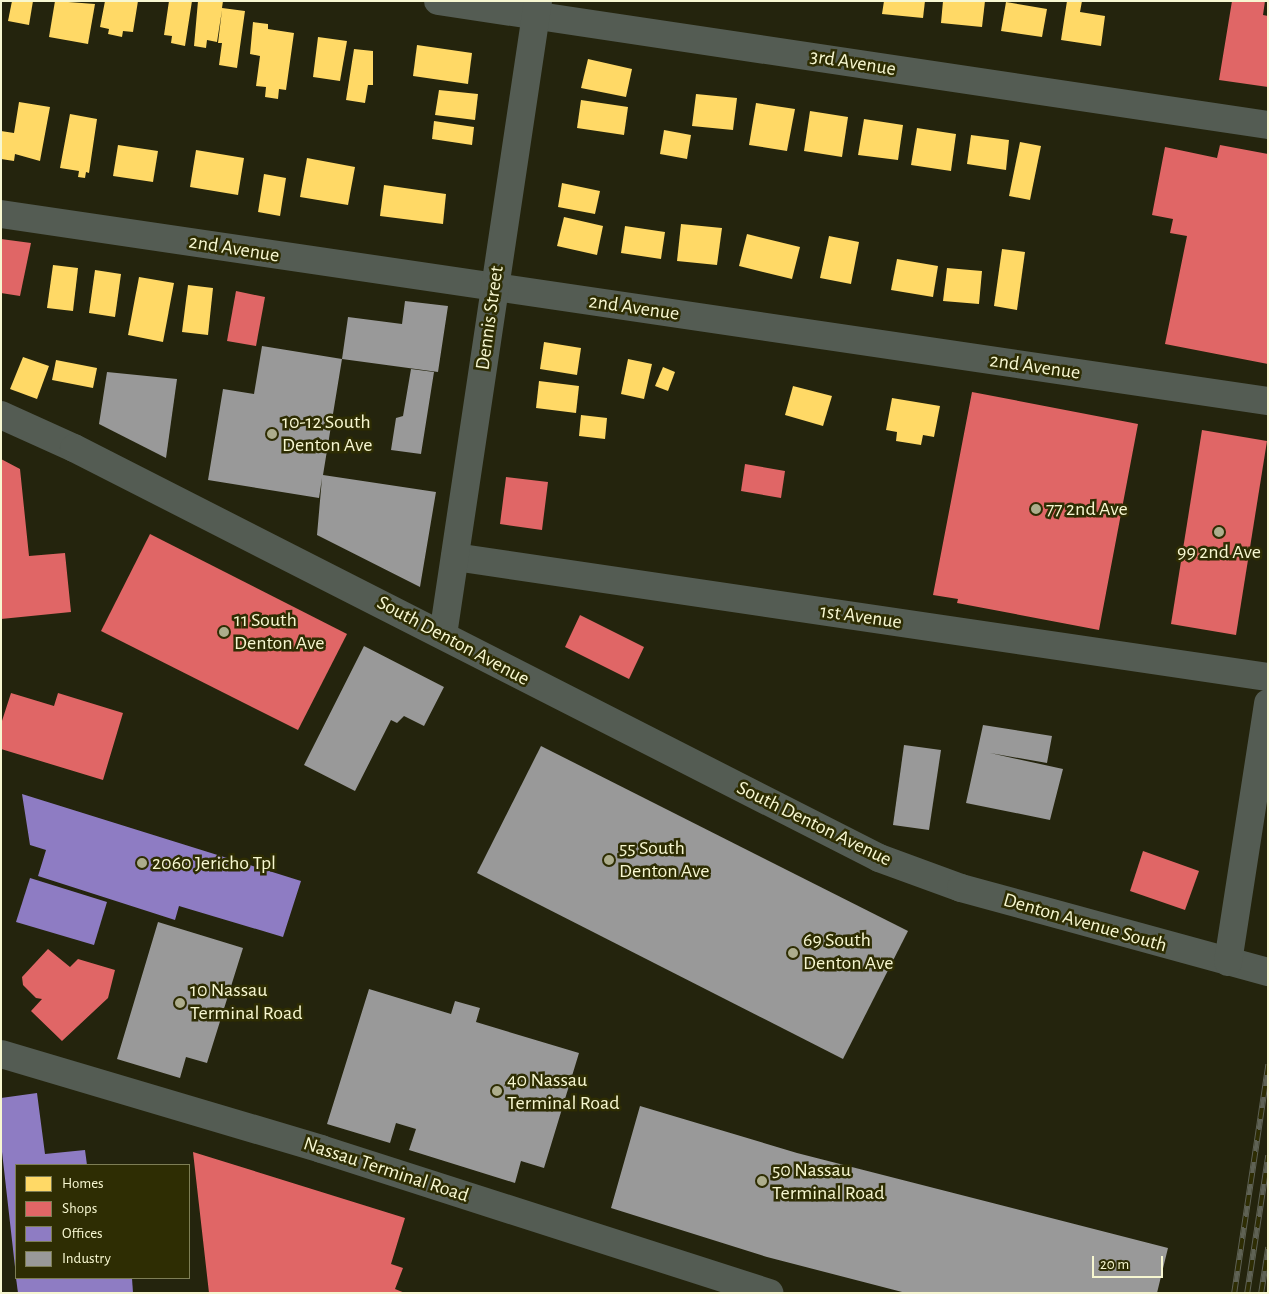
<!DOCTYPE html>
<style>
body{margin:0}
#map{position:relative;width:1269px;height:1294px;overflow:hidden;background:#24240d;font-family:"Alegreya Sans",sans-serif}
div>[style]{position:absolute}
.homes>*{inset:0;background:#ffd966}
.shops>*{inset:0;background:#e06666}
.offices>*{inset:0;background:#8e7cc3}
.industry>*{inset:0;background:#999}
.minor>*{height:28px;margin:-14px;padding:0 14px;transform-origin:14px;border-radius:14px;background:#545c53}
.rail>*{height:5.5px;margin-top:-2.75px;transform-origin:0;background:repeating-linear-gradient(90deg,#2e2d03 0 11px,#5f6254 0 22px);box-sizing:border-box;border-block:1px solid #5f6254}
.dots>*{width:14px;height:14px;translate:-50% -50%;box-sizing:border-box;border:2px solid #2e2d03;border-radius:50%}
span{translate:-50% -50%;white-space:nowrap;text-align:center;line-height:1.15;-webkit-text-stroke:5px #2e2d03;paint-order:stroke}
.street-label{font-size:20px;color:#f7f7d1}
.poi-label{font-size:20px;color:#f7f7d1}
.left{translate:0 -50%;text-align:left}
.frame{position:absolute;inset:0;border:2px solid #f7f7d1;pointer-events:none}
.legend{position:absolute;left:15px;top:1164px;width:175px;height:115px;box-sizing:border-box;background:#2e2d03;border:1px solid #7e7e55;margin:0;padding:6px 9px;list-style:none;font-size:15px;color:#f7f7d1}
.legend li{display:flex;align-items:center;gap:10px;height:25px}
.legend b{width:25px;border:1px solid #7e7e55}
.scale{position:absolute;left:1092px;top:1256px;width:71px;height:22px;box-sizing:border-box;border:2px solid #f7f7d1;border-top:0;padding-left:6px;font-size:15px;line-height:18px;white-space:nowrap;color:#f7f7d1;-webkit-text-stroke:4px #2e2d03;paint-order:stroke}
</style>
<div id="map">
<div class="homes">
<div style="clip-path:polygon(12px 1px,33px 1px,29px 25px,8px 21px)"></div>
<div style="clip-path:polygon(55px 1px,95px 4px,88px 44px,49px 37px)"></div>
<div style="clip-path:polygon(105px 1px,138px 1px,133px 32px,123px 31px,122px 37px,108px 34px,109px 29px,100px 27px)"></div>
<div style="clip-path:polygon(169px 1px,192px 1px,185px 46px,171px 43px,172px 36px,164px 35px)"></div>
<div style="clip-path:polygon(198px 1px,223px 1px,222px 8px,245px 11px,237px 68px,219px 65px,222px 43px,218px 43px,222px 10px,217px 42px,207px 40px,206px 48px,194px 46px)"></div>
<div style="clip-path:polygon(884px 1px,925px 1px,923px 18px,882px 14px)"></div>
<div style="clip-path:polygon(943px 1px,985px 1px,982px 27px,941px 23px)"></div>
<div style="clip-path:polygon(1067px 1px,1082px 1px,1080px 12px,1105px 16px,1101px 46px,1061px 40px)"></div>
<div style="clip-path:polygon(1006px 2px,1047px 9px,1042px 37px,1001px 31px)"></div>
<div style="clip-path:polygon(253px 22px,268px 24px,268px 29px,294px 33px,286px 90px,279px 89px,278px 99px,265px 97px,266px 87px,256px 86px,260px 56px,250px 54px)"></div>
<div style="clip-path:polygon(318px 37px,347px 41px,340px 81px,313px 77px)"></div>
<div style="clip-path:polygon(417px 45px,472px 53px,468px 84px,413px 76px)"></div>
<div style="clip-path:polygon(354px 49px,373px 51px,373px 85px,368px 85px,365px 103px,346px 100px)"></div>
<div style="clip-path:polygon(588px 59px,632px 69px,626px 97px,581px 88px)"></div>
<div style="clip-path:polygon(439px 90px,478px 94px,475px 120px,435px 115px)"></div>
<div style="clip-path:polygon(696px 94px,737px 98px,733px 130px,692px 126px)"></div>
<div style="clip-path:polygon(581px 100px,628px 107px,624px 135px,577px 128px)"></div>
<div style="clip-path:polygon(19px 102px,50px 107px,40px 161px,15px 154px,14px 161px,1px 159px,1px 131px,14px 133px)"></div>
<div style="clip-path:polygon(756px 103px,795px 109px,787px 151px,749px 145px)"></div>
<div style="clip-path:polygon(810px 111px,848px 117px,842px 157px,804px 151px)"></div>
<div style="clip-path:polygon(70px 114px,97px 119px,89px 173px,86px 172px,85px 178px,78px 177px,79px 171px,60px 168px)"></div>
<div style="clip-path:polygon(864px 119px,903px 125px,898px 160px,858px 155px)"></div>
<div style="clip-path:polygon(434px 121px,474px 127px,472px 145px,432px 139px)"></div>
<div style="clip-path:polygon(917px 128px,956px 134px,951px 171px,911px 165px)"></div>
<div style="clip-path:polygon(664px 130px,691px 135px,687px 159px,660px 154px)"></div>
<div style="clip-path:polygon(971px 135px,1009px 140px,1006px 170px,967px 164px)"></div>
<div style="clip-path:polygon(1020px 142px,1041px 146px,1030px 200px,1009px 196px)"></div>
<div style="clip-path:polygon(118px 145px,158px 151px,153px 182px,113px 176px)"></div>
<div style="clip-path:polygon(196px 150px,244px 158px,238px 195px,190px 187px)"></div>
<div style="clip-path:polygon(307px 158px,355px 167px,348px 205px,300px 197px)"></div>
<div style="clip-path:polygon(264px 174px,286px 178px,280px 216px,258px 212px)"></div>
<div style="clip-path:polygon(562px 183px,600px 191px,595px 214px,558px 207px)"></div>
<div style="clip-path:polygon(384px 185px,446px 194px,443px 224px,380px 216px)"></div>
<div style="clip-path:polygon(564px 217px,603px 226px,597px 255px,557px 246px)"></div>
<div style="clip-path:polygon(681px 224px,722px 228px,717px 265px,677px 261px)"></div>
<div style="clip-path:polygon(625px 226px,665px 232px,661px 259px,621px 253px)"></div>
<div style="clip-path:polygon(747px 234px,800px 247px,792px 279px,739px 266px)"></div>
<div style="clip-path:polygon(829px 236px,859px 242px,851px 284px,820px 278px)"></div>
<div style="clip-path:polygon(1002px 249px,1025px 252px,1017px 310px,994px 306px)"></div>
<div style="clip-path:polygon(897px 259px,938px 266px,933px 297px,891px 290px)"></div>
<div style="clip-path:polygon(53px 265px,78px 268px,73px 311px,47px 308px)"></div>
<div style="clip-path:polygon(947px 268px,982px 271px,979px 304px,943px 301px)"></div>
<div style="clip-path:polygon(95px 270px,121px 274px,115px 317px,89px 313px)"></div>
<div style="clip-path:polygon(139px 277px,174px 283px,163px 342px,128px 335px)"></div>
<div style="clip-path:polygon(188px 285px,213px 288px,208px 335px,182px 332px)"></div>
<div style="clip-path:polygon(544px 342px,581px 348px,577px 375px,540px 369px)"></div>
<div style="clip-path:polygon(23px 357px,49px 366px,37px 399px,10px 389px)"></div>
<div style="clip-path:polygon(628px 359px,652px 364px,644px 399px,621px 394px)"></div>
<div style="clip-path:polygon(56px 360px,97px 368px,93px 388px,52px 380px)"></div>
<div style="clip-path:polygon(663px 367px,675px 372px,668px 391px,655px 386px)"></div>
<div style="clip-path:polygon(539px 381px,579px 386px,576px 413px,536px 408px)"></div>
<div style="clip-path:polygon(793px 386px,832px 396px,823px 426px,785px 415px)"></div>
<div style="clip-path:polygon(892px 398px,940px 406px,934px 437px,923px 435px,921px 445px,896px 441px,897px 432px,886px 430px)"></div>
<div style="clip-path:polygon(581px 415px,607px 418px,605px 439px,579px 436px)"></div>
</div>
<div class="shops">
<div style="clip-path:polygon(1232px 1px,1265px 1px,1263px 15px,1268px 16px,1268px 87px,1219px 80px)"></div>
<div style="clip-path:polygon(1220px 145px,1268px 154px,1268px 364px,1165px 344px,1187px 236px,1170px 233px,1173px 219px,1152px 215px,1165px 147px,1217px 158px)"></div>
<div style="clip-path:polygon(1px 239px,31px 243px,20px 296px,1px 293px)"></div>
<div style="clip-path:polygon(236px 291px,265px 297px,256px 346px,227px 341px)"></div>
<div style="clip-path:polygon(972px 392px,1138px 424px,1099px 630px,957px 603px,958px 599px,933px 595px)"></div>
<div style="clip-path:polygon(1202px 430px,1267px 441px,1236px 635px,1171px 624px)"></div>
<div style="clip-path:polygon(1px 459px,20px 469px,29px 556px,65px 553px,71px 612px,1px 619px)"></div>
<div style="clip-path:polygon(745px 464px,785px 471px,781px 498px,741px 491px)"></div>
<div style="clip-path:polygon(506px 477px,548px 482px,542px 530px,500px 524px)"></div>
<div style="clip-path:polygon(150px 534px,347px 634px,298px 730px,101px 631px)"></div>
<div style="clip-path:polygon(580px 615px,644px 647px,629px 679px,565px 647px)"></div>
<div style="clip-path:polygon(11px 693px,54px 706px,58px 693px,123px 713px,103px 780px,1px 749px,1px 724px)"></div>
<div style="clip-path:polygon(1143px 851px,1199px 871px,1185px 910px,1130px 891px)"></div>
<div style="clip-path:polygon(48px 949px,70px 967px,78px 959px,115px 970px,108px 998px,62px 1041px,31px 1011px,42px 999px,36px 998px,23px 985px,22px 977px)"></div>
<div style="clip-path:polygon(193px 1152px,405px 1218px,391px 1264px,403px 1268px,395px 1289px,405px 1293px,209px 1293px)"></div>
</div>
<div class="offices">
<div style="clip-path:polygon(22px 794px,301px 881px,283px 937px,179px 906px,175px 920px,38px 876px,46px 850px,30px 845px)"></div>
<div style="clip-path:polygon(30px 878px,107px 902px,94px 945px,16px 922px)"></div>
<div style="clip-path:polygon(37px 1093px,45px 1154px,85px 1150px,87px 1165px,16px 1165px,15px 1267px,1px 1143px,1px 1098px)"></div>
<div style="clip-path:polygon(16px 1278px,132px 1278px,133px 1293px,18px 1293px)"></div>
</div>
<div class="industry">
<div style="clip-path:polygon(405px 301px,448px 306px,438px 372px,342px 359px,348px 317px,402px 324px)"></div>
<div style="clip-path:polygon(262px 346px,342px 359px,323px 475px,436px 492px,420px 587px,317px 535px,322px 478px,319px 498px,208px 480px,223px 389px,254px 394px)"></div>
<div style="clip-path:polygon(411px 369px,434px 372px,421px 454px,391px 450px,396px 418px,403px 416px)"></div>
<div style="clip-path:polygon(107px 372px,177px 379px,166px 458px,99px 424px)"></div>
<div style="clip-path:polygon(364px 646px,444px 687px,424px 726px,404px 716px,397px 723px,391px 720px,355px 791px,304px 765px)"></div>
<div style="clip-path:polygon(983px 725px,1052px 736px,1047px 763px,990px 753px,1063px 769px,1050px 820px,966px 803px)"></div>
<div style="clip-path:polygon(904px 745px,941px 750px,929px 830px,893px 825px)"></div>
<div style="clip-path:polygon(541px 746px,908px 931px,843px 1059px,477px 873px)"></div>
<div style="clip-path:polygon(158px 922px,243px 948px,207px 1063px,186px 1057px,180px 1078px,117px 1059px)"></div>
<div style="clip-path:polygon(369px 989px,451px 1014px,455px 1001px,480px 1008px,476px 1022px,579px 1053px,544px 1168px,521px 1161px,515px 1183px,409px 1150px,416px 1129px,396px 1123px,390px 1143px,327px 1124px)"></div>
<div style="clip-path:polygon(640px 1106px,797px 1153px,1168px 1248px,1157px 1293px,906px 1293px,767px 1257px,611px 1208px)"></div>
</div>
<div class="minor">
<div style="left:438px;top:1px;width:839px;rotate:8.5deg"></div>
<div style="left:1px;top:214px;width:1281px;rotate:8.4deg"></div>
<div style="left:1px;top:415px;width:80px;rotate:24.3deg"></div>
<div style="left:74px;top:448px;width:903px;rotate:26.99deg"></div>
<div style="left:879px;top:858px;width:87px;rotate:20.1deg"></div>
<div style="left:961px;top:888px;width:318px;rotate:15.3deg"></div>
<div style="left:455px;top:557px;width:822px;rotate:8.4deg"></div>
<div style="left:443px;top:635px;width:641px;rotate:-81.48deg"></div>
<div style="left:1228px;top:962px;width:262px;rotate:-81.2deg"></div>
<div style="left:1px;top:1054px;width:334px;rotate:16.5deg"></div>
<div style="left:321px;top:1149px;width:471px;rotate:17.8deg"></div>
</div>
<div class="rail">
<div style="left:1234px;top:1293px;width:231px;rotate:-81.5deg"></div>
<div style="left:1247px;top:1293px;width:139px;rotate:-81.3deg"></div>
<div style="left:1261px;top:1293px;width:46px;rotate:-81.2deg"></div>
</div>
<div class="dots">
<div style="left:272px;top:434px;background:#adad8c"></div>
<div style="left:1036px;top:509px;background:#adad8c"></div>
<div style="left:1219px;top:532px;background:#adad8c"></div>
<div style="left:224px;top:632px;background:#adad8c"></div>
<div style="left:609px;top:860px;background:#adad8c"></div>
<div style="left:142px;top:863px;background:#adad8c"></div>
<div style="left:793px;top:953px;background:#adad8c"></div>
<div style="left:180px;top:1003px;background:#adad8c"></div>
<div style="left:497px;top:1091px;background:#adad8c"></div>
<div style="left:762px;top:1181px;background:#adad8c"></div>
</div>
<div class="street-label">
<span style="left:853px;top:63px;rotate:9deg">3rd Avenue</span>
<span style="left:234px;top:249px;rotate:9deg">2nd Avenue</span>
<span style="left:634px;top:308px;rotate:8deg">2nd Avenue</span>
<span style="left:490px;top:318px;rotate:-82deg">Dennis Street</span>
<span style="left:1035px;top:367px;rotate:8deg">2nd Avenue</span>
<span style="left:861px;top:617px;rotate:8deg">1st Avenue</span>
<span style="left:453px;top:641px;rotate:28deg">South Denton Avenue</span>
<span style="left:814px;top:824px;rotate:26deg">South Denton Avenue</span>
<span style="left:1085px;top:923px;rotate:16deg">Denton Avenue South</span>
<span style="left:386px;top:1170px;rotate:18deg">Nassau Terminal Road</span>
</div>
<div class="poi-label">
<span class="left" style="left:282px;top:434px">10-12 South<br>Denton Ave</span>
<span class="left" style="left:1046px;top:509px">77 2nd Ave</span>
<span style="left:1219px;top:552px">99 2nd Ave</span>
<span class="left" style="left:234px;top:632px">11 South<br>Denton Ave</span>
<span class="left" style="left:619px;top:860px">55 South<br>Denton Ave</span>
<span class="left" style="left:152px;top:863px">2060 Jericho Tpl</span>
<span class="left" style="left:803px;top:952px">69 South<br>Denton Ave</span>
<span class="left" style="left:190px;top:1002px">10 Nassau<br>Terminal Road</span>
<span class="left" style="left:507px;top:1092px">40 Nassau<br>Terminal Road</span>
<span class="left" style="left:772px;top:1182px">50 Nassau<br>Terminal Road</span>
</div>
<div class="frame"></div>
<ul class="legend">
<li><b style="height:14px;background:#ffd966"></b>Homes</li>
<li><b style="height:14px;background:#e06666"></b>Shops</li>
<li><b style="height:14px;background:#8e7cc3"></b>Offices</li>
<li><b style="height:14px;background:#999"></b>Industry</li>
</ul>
<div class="scale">20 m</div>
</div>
